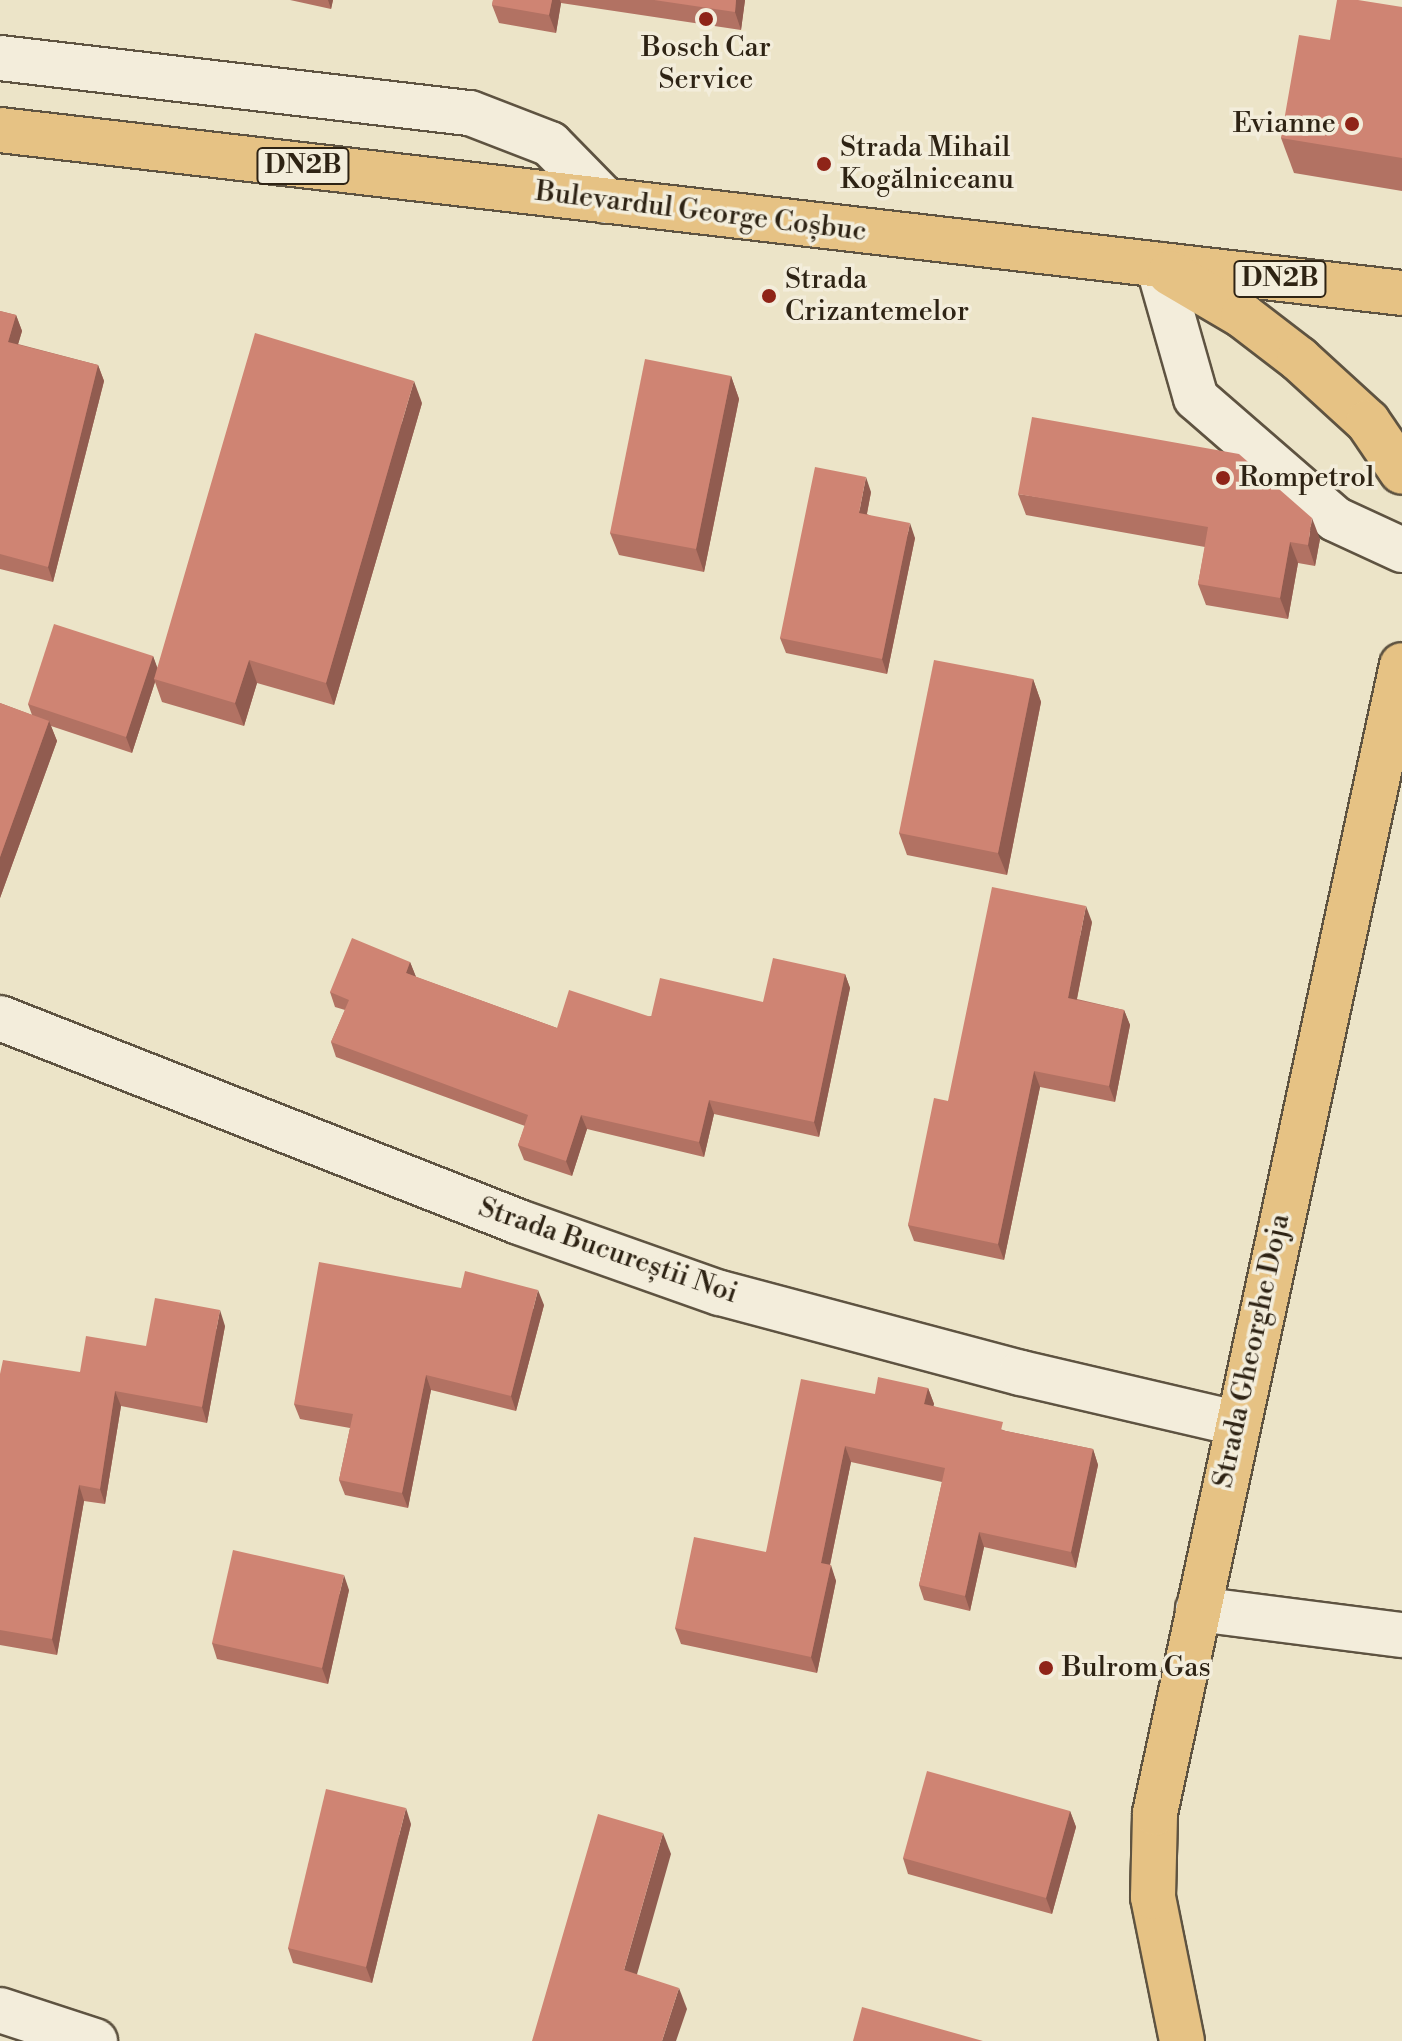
<!DOCTYPE html>
<meta charset="utf-8">
<style>
body{margin:0}
#map{position:relative;width:1402px;height:2041px;overflow:hidden;background:#ece4c8;font-family:"Libre Bodoni",serif}
div>[style]{position:absolute}
.roads{filter:drop-shadow(2px 0 #5e5341) drop-shadow(-2px 0 #5e5341) drop-shadow(0 2px #5e5341) drop-shadow(0 -2px #5e5341)}
.minor>*{height:44px;margin:-22px;padding:0 22px;transform-origin:22px;border-radius:22px;background:#f3eddb}
.major>*{height:44px;margin:-22px;padding:0 22px;transform-origin:22px;border-radius:22px;background:#e6c284}
.wall>*{inset:0;background:#b27263}
.shaded-wall>*{inset:0;background:#915c50}
.building>*{inset:0;background:#cf8473}
.dots>*{width:22px;height:22px;translate:-50% -50%;box-sizing:border-box;border:4px solid #f3eddb;border-radius:50%}
span{translate:-50% -50%;white-space:nowrap;text-align:center;line-height:1.15;-webkit-text-stroke:7px #f3eddb;paint-order:stroke}
.shield-label span{padding:2px 6px;background:#f3eddb;border:2px solid;border-radius:6px;-webkit-text-stroke-width:0}
.shield-label{font-size:26px;color:#2e2314;font-weight:700}
.poi-label{font-size:28px;color:#2e2314}
.right{translate:-100% -50%;text-align:right}
.left{translate:0 -50%;text-align:left}
.street-label{font-size:28px;color:#2e2314}
</style>
<div id="map">
<div class="roads">
<div class="minor">
<div style="left:0;top:58px;width:473px;rotate:6.7deg"></div>
<div style="left:470px;top:113px;width:86px;rotate:21.2deg"></div>
<div style="left:550px;top:144px;width:80px;rotate:45.5deg"></div>
<div style="left:1158px;top:265px;width:138px;rotate:74.1deg"></div>
<div style="left:1196px;top:398px;width:184px;rotate:41deg"></div>
<div style="left:1335px;top:519px;width:74px;rotate:24.8deg"></div>
<div style="left:0;top:1018px;width:558px;rotate:21.46deg"></div>
<div style="left:519px;top:1222px;width:213px;rotate:19.5deg"></div>
<div style="left:720px;top:1293px;width:311px;rotate:14.9deg"></div>
<div style="left:1021px;top:1373px;width:221px;rotate:13.1deg"></div>
<div style="left:1198px;top:1609px;width:206px;rotate:7.3deg"></div>
<div style="left:0;top:2010px;width:100px;rotate:18.1deg"></div>
</div>
<div class="major">
<div style="left:0;top:130px;width:1411px;rotate:6.63deg"></div>
<div style="left:1170px;top:273px;width:85px;rotate:30.5deg"></div>
<div style="left:1243px;top:316px;width:71px;rotate:37.5deg"></div>
<div style="left:1299px;top:359px;width:93px;rotate:42.4deg"></div>
<div style="left:1368px;top:422px;width:60px;rotate:55.8deg"></div>
<div style="left:1182px;top:2041px;width:147px;rotate:-101.4deg"></div>
<div style="left:1153px;top:1897px;width:84px;rotate:-88.6deg"></div>
<div style="left:1155px;top:1813px;width:1174px;rotate:-77.86deg"></div>
</div>
</div>
<div class="wall">
<div style="clip-path:polygon(290px 0,333px 0,331px 9px)"></div>
<div style="clip-path:polygon(493px 0,745px 0,741px 30px,561px 3px,556px 33px,499px 23px,492px 5px)"></div>
<div style="clip-path:polygon(1402px 7px,1402px 191px,1294px 173px,1281px 138px,1330px 40px)"></div>
<div style="clip-path:polygon(0 311px,16px 315px,22px 331px,18px 344px,98px 365px,104px 381px,53px 582px,0 569px)"></div>
<div style="clip-path:polygon(731px 376px,739px 399px,704px 572px,619px 555px,610px 533px)"></div>
<div style="clip-path:polygon(422px 403px,334px 705px,257px 683px,244px 726px,162px 702px,155px 682px,132px 753px,51px 726px,57px 741px,0 898px,0 703px,32px 715px,28px 704px,153px 656px,157px 668px)"></div>
<div style="clip-path:polygon(871px 492px,867px 514px,915px 538px,887px 674px,786px 653px,780px 638px)"></div>
<div style="clip-path:polygon(1018px 494px,1320px 539px,1315px 566px,1298px 563px,1288px 619px,1206px 605px,1198px 584px,1205px 547px,1026px 515px)"></div>
<div style="clip-path:polygon(1033px 679px,1041px 702px,1007px 875px,907px 855px,899px 833px)"></div>
<div style="clip-path:polygon(1092px 922px,1077px 999px,1124px 1010px,1130px 1025px,1115px 1102px,1040px 1087px,1004px 1260px,914px 1241px,908px 1225px,948px 1101px)"></div>
<div style="clip-path:polygon(410px 962px,416px 977px,557px 1028px,763px 1002px,845px 974px,850px 988px,819px 1137px,714px 1114px,704px 1157px,587px 1129px,572px 1176px,524px 1160px,518px 1145px,525px 1126px,336px 1057px,331px 1042px,345px 1010px,335px 1007px,330px 992px)"></div>
<div style="clip-path:polygon(544px 1305px,516px 1411px,431px 1390px,408px 1508px,345px 1495px,339px 1480px,350px 1428px,300px 1419px,294px 1404px)"></div>
<div style="clip-path:polygon(225px 1326px,207px 1423px,121px 1406px,105px 1504px,84px 1501px,57px 1655px,0 1645px,0 1374px,80px 1372px)"></div>
<div style="clip-path:polygon(928px 1388px,934px 1404px,933px 1406px,1006px 1431px,1093px 1449px,1098px 1465px,1076px 1568px,984px 1547px,970px 1611px,924px 1600px,919px 1585px,942px 1482px,851px 1462px,830px 1565px,836px 1581px,817px 1673px,681px 1644px,675px 1628px,766px 1552px,875px 1394px)"></div>
<div style="clip-path:polygon(349px 1590px,328px 1684px,217px 1659px,212px 1643px)"></div>
<div style="clip-path:polygon(1070px 1811px,1076px 1827px,1052px 1914px,908px 1874px,903px 1858px)"></div>
<div style="clip-path:polygon(411px 1824px,372px 1983px,293px 1963px,288px 1948px)"></div>
</div>
<div class="shaded-wall">
<div style="clip-path:polygon(328px 0,333px 0,331px 9px)"></div>
<div style="clip-path:polygon(552px 0,560px 0,561px 3px,556px 33px,549px 15px)"></div>
<div style="clip-path:polygon(736px 0,745px 0,741px 30px,735px 12px)"></div>
<div style="clip-path:polygon(16px 315px,22px 331px,14px 358px,8px 342px)"></div>
<div style="clip-path:polygon(98px 365px,104px 381px,53px 582px,48px 567px)"></div>
<div style="clip-path:polygon(731px 376px,739px 399px,704px 572px,696px 549px)"></div>
<div style="clip-path:polygon(414px 381px,422px 403px,334px 705px,326px 683px)"></div>
<div style="clip-path:polygon(866px 477px,871px 492px,864px 528px,859px 513px)"></div>
<div style="clip-path:polygon(1312px 518px,1320px 539px,1315px 566px,1308px 545px)"></div>
<div style="clip-path:polygon(910px 523px,915px 538px,887px 674px,882px 659px)"></div>
<div style="clip-path:polygon(1290px 542px,1298px 563px,1288px 619px,1280px 598px)"></div>
<div style="clip-path:polygon(153px 656px,159px 672px,154px 679px,155px 682px,132px 753px,126px 737px)"></div>
<div style="clip-path:polygon(249px 660px,257px 683px,244px 726px,235px 703px)"></div>
<div style="clip-path:polygon(1033px 679px,1041px 702px,1007px 875px,998px 853px)"></div>
<div style="clip-path:polygon(49px 721px,57px 741px,0 898px,0 857px)"></div>
<div style="clip-path:polygon(1086px 906px,1092px 922px,1074px 1013px,1068px 998px)"></div>
<div style="clip-path:polygon(410px 962px,416px 977px,406px 973px)"></div>
<div style="clip-path:polygon(845px 974px,850px 988px,819px 1137px,814px 1122px)"></div>
<div style="clip-path:polygon(1124px 1010px,1130px 1025px,1115px 1102px,1109px 1086px)"></div>
<div style="clip-path:polygon(1034px 1071px,1040px 1087px,1004px 1260px,998px 1244px)"></div>
<div style="clip-path:polygon(709px 1100px,714px 1114px,704px 1157px,699px 1142px)"></div>
<div style="clip-path:polygon(581px 1115px,587px 1129px,572px 1176px,566px 1161px)"></div>
<div style="clip-path:polygon(538px 1290px,544px 1305px,516px 1411px,511px 1396px)"></div>
<div style="clip-path:polygon(220px 1310px,225px 1326px,207px 1423px,202px 1407px)"></div>
<div style="clip-path:polygon(426px 1375px,431px 1390px,408px 1508px,402px 1493px)"></div>
<div style="clip-path:polygon(928px 1388px,934px 1404px,930px 1420px,924px 1404px)"></div>
<div style="clip-path:polygon(115px 1391px,121px 1406px,105px 1504px,100px 1489px)"></div>
<div style="clip-path:polygon(845px 1446px,851px 1462px,827px 1579px,821px 1563px)"></div>
<div style="clip-path:polygon(1093px 1449px,1098px 1465px,1076px 1568px,1071px 1552px)"></div>
<div style="clip-path:polygon(79px 1485px,84px 1501px,57px 1655px,52px 1639px)"></div>
<div style="clip-path:polygon(979px 1532px,984px 1547px,970px 1611px,965px 1596px)"></div>
<div style="clip-path:polygon(831px 1565px,836px 1581px,817px 1673px,811px 1657px)"></div>
<div style="clip-path:polygon(344px 1575px,349px 1590px,328px 1684px,322px 1668px)"></div>
<div style="clip-path:polygon(406px 1808px,411px 1824px,372px 1983px,366px 1967px)"></div>
<div style="clip-path:polygon(1070px 1811px,1076px 1827px,1052px 1914px,1046px 1898px)"></div>
<div style="clip-path:polygon(663px 1833px,671px 1854px,632px 1992px,624px 1970px)"></div>
<div style="clip-path:polygon(679px 1988px,687px 2009px,676px 2041px,662px 2041px)"></div>
</div>
<div class="building">
<div style="clip-path:polygon(493px 0,552px 0,549px 15px,492px 5px)"></div>
<div style="clip-path:polygon(654px 0,736px 0,735px 12px)"></div>
<div style="clip-path:polygon(1337px 0,1358px 0,1402px 7px,1402px 158px,1281px 138px,1299px 35px,1330px 40px)"></div>
<div style="clip-path:polygon(0 311px,16px 315px,8px 342px,98px 365px,48px 567px,0 554px)"></div>
<div style="clip-path:polygon(255px 333px,414px 381px,326px 683px,249px 660px,235px 703px,154px 679px)"></div>
<div style="clip-path:polygon(645px 359px,731px 376px,696px 549px,610px 533px)"></div>
<div style="clip-path:polygon(1032px 417px,1239px 454px,1312px 518px,1308px 545px,1290px 542px,1280px 598px,1198px 584px,1208px 527px,1018px 494px)"></div>
<div style="clip-path:polygon(815px 467px,866px 477px,859px 513px,910px 523px,882px 659px,780px 638px)"></div>
<div style="clip-path:polygon(54px 624px,153px 656px,126px 737px,28px 704px)"></div>
<div style="clip-path:polygon(934px 660px,1033px 679px,998px 853px,899px 833px)"></div>
<div style="clip-path:polygon(0 703px,49px 721px,0 857px)"></div>
<div style="clip-path:polygon(992px 887px,1086px 906px,1068px 998px,1124px 1010px,1109px 1086px,1034px 1071px,998px 1244px,908px 1225px,934px 1098px,948px 1101px)"></div>
<div style="clip-path:polygon(352px 938px,410px 962px,406px 973px,557px 1028px,569px 990px,651px 1017px,660px 978px,763px 1002px,773px 958px,845px 974px,814px 1122px,709px 1100px,699px 1142px,581px 1115px,566px 1161px,518px 1145px,528px 1115px,331px 1042px,349px 1000px,330px 992px)"></div>
<div style="clip-path:polygon(319px 1262px,461px 1288px,465px 1271px,538px 1290px,511px 1396px,426px 1375px,402px 1493px,339px 1480px,353px 1414px,294px 1404px)"></div>
<div style="clip-path:polygon(155px 1298px,220px 1310px,202px 1407px,115px 1391px,100px 1489px,79px 1485px,52px 1639px,0 1630px,0 1374px,3px 1360px,80px 1372px,86px 1336px,146px 1346px)"></div>
<div style="clip-path:polygon(878px 1377px,928px 1388px,924px 1404px,1003px 1422px,1001px 1430px,1093px 1449px,1071px 1552px,979px 1532px,965px 1596px,919px 1585px,945px 1468px,845px 1446px,821px 1563px,831px 1565px,811px 1657px,675px 1628px,694px 1537px,766px 1552px,801px 1379px,875px 1394px)"></div>
<div style="clip-path:polygon(233px 1550px,344px 1575px,322px 1668px,212px 1643px)"></div>
<div style="clip-path:polygon(927px 1771px,1070px 1811px,1046px 1898px,903px 1858px)"></div>
<div style="clip-path:polygon(326px 1789px,406px 1808px,366px 1967px,288px 1948px)"></div>
<div style="clip-path:polygon(598px 1814px,663px 1833px,624px 1970px,679px 1988px,662px 2041px,532px 2041px)"></div>
<div style="clip-path:polygon(862px 2007px,983px 2041px,853px 2041px)"></div>
</div>
<div class="dots">
<div style="left:706px;top:19px;background:#8f2418"></div>
<div style="left:1352px;top:124px;background:#8f2418"></div>
<div style="left:824px;top:164px;background:#8f2418"></div>
<div style="left:769px;top:296px;background:#8f2418"></div>
<div style="left:1223px;top:478px;background:#8f2418"></div>
<div style="left:1046px;top:1668px;background:#8f2418"></div>
</div>
<div class="shield-label">
<span style="left:303px;top:166px">DN2B</span>
<span style="left:1280px;top:279px">DN2B</span>
</div>
<div class="poi-label">
<span style="left:706px;top:64px">Bosch Car<br>Service</span>
<span class="right" style="left:1336px;top:124px">Evianne</span>
<span class="left" style="left:840px;top:164px">Strada Mihail<br>Kogălniceanu</span>
<span class="left" style="left:785px;top:296px">Strada<br>Crizantemelor</span>
<span class="left" style="left:1239px;top:478px">Rompetrol</span>
<span class="left" style="left:1062px;top:1668px">Bulrom Gas</span>
</div>
<div class="street-label">
<span style="left:701px;top:212px;rotate:7deg">Bulevardul George Coșbuc</span>
<span style="left:608px;top:1251px;rotate:19deg">Strada Bucureștii Noi</span>
<span style="left:1252px;top:1351px;rotate:-78deg">Strada Gheorghe Doja</span>
</div>
</div>
